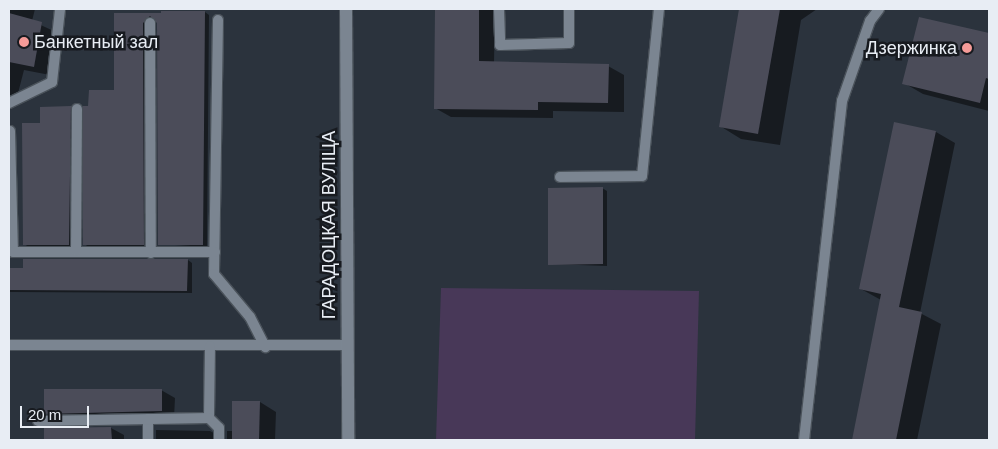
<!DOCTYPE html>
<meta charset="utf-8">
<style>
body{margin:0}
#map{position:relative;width:998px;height:449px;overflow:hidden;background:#2b333d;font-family:Arial,sans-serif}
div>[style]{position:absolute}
.green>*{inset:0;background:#483858}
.shadow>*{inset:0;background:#0007}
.building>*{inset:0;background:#4b4c59}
.roads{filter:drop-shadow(1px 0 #4a525a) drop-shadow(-1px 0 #4a525a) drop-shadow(0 1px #4a525a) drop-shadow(0 -1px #4a525a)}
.lane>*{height:10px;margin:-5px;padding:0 5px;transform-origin:5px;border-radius:5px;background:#7b8591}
.secondary>*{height:12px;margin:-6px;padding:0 6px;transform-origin:6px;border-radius:6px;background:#7b8591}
.dots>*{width:14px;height:14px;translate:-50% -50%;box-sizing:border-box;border:2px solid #171a1f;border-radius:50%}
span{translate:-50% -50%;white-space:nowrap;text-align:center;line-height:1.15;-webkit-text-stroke:5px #171a1f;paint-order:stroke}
.poi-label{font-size:18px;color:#e8edf4}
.left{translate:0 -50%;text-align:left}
.right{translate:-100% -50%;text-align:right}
.street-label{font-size:18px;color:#e8edf4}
.frame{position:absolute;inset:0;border:10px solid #e8edf4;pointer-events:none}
.scale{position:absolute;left:20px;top:406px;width:69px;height:22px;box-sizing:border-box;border:2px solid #e8edf4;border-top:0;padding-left:6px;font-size:15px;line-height:18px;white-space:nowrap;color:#e8edf4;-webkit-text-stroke:4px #171a1f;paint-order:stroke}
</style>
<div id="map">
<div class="green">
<div style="clip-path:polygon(441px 288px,699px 291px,695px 440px,436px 440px)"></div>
</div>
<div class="shadow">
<div style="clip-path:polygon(9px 9px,35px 9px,32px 21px,58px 33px,50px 75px,24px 70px,16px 101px,9px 99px)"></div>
<div style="clip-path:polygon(436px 9px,495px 9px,494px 63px,608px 66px,624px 75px,624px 112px,553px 111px,553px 118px,451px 117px,435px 108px)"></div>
<div style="clip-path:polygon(740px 9px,817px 9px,801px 20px,780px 145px,741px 139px,720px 126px)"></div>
<div style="clip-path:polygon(205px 12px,209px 15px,207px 247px,159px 244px,158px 22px,154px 19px,147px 26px,148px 247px,89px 247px,84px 244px,90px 107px,115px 91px,115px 14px)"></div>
<div style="clip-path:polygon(920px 18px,989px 35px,989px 111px,923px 94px,904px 83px)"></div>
<div style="clip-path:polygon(70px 108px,75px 110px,73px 247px,29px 247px,24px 244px,41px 124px)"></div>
<div style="clip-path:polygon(895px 124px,936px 132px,955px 143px,920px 313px,941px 324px,917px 440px,853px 440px,881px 300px,861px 289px)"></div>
<div style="clip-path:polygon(602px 188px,607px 191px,607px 266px,550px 264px)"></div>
<div style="clip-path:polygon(188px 260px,192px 263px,192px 293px,9px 292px,9px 269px)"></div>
<div style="clip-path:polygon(161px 390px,175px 398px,174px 418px,58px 421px,45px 413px)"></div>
<div style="clip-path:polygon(260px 402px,276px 412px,275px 440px,156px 440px,156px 430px,210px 431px,227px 440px,227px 431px,233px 431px)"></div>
<div style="clip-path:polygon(111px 428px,124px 435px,124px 440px,14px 440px,45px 439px)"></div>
</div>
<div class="building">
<div style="clip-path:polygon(435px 9px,479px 9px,479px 61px,609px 64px,608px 103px,538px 102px,538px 110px,434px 109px)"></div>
<div style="clip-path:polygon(739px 9px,780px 9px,758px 134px,719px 127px)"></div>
<div style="clip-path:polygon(161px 11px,205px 11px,203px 245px,158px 245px,157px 23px,150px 16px,143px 23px,144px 245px,83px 245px,83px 106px,88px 106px,89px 90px,114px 90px,114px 13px,161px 13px)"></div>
<div style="clip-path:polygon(9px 13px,42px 22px,34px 67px,9px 62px)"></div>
<div style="clip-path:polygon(919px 17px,989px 33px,989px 79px,986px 78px,980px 103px,902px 84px)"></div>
<div style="clip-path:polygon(71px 106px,69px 245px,23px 245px,22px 123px,40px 123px,40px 107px)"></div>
<div style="clip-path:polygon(894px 122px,936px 131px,899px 307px,922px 312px,896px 440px,852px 440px,881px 294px,859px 289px)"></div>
<div style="clip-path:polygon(603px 187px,603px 264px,548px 265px,548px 188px)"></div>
<div style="clip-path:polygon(23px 259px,188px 259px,187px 291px,9px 290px,9px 268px,23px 268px)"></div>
<div style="clip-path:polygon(44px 389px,162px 389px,162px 411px,44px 414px)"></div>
<div style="clip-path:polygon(232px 401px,260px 401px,259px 440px,232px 440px)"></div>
<div style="clip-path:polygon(111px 427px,112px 440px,44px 440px,44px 428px)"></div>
</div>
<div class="roads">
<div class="lane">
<div style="left:499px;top:9px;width:36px;rotate:88deg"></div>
<div style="left:500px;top:45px;width:69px;rotate:-1.7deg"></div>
<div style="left:569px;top:43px;width:34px;rotate:-90deg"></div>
<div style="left:218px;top:20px;width:254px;rotate:90.9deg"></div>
<div style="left:214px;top:274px;width:56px;rotate:50.1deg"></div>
<div style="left:250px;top:317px;width:34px;rotate:63deg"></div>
<div style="left:150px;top:23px;width:230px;rotate:89.8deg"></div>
<div style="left:9px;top:103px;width:48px;rotate:-26deg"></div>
<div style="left:52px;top:82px;width:73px;rotate:-83.7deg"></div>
<div style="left:10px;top:131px;width:121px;rotate:88.6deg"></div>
<div style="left:13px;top:252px;width:202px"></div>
<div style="left:560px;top:177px;width:82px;rotate:-0.7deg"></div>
<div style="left:642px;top:176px;width:168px;rotate:-84.2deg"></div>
<div style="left:76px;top:251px;width:142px;rotate:-89.6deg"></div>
<div style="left:9px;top:345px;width:338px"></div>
<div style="left:210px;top:346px;width:72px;rotate:90.8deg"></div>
<div style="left:209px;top:418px;width:14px;rotate:45deg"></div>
<div style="left:219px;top:428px;width:12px;rotate:90deg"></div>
<div style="left:148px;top:419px;width:21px;rotate:90deg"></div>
<div style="left:38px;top:421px;width:171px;rotate:-1deg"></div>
<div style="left:804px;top:440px;width:341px;rotate:-83.6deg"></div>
<div style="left:842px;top:101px;width:85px;rotate:-70.7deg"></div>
<div style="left:870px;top:21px;width:15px;rotate:-53deg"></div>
</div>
<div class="secondary">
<div style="left:346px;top:9px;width:431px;rotate:89.7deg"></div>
</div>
</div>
<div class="dots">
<div style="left:24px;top:42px;background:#f59b98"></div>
<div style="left:967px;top:48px;background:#f59b98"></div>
</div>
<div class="poi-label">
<span class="left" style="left:34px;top:42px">Банкетный зал</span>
<span class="right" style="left:957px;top:48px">Дзержинка</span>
</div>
<div class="street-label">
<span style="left:329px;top:225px;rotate:-90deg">ГАРАДОЦКАЯ ВУЛІЦА</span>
</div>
<div class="frame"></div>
<div class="scale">20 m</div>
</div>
